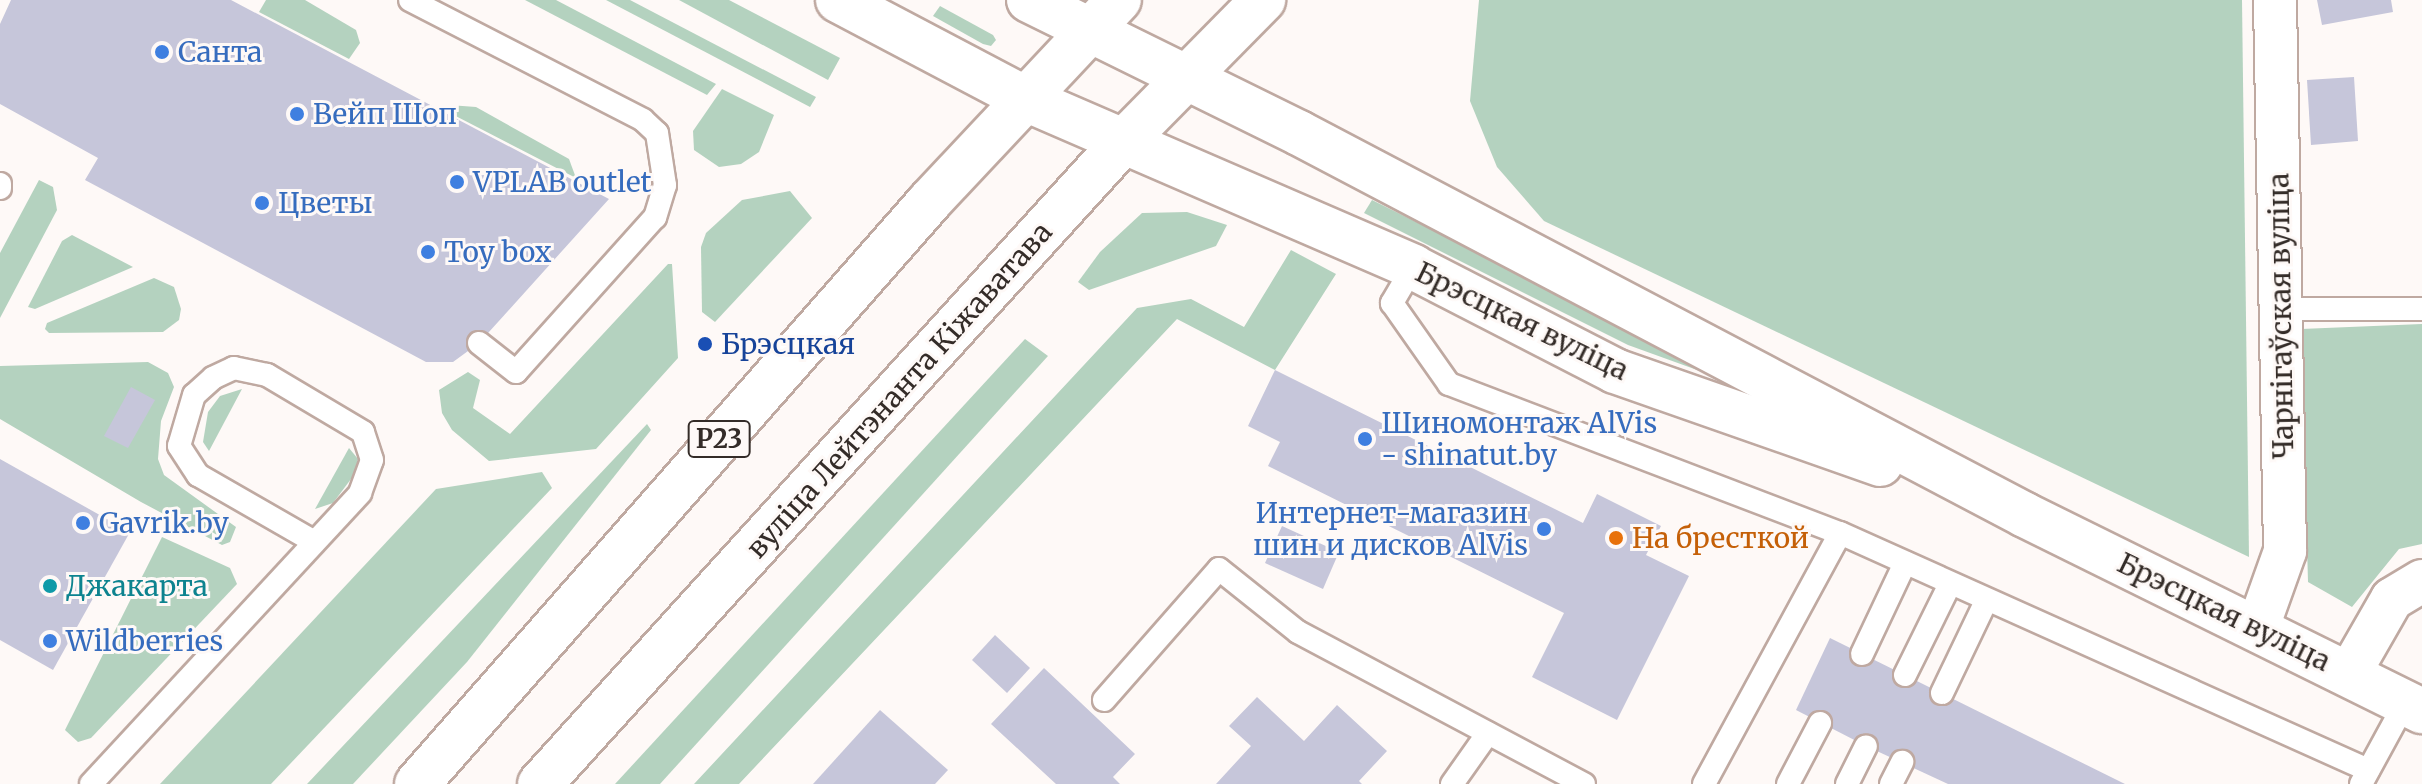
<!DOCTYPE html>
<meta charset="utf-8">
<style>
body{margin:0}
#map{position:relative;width:2422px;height:784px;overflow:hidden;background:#fef9f7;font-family:Merriweather,serif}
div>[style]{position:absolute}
.green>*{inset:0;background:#b4d2bf}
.building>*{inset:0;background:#c6c6da}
.roads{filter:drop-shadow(2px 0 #bfa9a1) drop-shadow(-2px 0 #bfa9a1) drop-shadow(0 2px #bfa9a1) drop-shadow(0 -2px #bfa9a1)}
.lane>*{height:22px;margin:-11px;padding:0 11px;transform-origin:11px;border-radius:11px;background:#fff}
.street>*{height:42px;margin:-21px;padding:0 21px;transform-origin:21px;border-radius:21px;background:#fff}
.secondary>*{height:44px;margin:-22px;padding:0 22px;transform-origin:22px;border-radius:22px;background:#fff}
.primary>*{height:44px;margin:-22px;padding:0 22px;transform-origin:22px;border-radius:22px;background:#fff}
.dots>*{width:22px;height:22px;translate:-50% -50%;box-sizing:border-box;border:4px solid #fef9f7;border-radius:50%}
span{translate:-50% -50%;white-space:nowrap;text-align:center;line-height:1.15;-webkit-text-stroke:6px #fef9f7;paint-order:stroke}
.shield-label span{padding:2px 6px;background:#fef9f7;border:2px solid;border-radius:6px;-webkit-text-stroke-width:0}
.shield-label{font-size:26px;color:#342c28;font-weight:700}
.shop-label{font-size:28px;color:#366cbe}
.left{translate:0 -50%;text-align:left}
.right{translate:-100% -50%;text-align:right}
.street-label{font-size:28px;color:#342c28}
.transit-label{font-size:28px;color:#164399}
.food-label{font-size:28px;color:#c56008}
.culture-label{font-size:28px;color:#0d838f}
</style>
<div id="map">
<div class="green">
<div style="clip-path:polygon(266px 0,305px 0,356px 30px,360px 43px,349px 59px,259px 12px)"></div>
<div style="clip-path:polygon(525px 0,556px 0,716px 84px,707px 95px)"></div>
<div style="clip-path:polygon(606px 0,630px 0,816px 97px,810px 107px)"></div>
<div style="clip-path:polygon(679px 0,729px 0,840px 58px,828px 80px)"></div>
<div style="clip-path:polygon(1479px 0,2242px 0,2249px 557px,1544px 221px,1497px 167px,1470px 101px)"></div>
<div style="clip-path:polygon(940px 6px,993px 35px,996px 40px,991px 46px,983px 44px,933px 16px)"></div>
<div style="clip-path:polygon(722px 89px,774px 115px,759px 152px,741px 164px,719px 167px,694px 150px,693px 131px)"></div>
<div style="clip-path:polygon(449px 105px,476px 107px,569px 159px,576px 178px,446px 111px)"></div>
<div style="clip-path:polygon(39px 180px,53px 187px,57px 210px,0 318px,0 253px)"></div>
<div style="clip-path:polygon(790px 191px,812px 218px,715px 322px,702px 312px,701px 247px,706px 233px,742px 200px)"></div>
<div style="clip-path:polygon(1372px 200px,1758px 392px,1628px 345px,1364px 213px)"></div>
<div style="clip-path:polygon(1187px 212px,1227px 225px,1216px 246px,1089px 290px,1078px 282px,1100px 252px,1142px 213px)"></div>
<div style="clip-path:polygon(72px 235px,133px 267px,35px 309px,28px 307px,62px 241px)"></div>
<div style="clip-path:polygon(1291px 250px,1336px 274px,1275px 370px,1177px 319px,739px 784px,694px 784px,1137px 308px,1191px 299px,1244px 327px)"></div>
<div style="clip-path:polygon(668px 264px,672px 264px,678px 358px,596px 449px,489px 461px,452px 430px,442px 413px,439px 390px,468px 372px,480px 380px,473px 408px,510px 434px)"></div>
<div style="clip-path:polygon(154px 278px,174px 287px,181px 309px,179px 320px,163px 332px,49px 333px,45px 329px,47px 323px)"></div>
<div style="clip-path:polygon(2422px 324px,2422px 544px,2399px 549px,2352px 607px,2308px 582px,2301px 329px)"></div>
<div style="clip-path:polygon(1025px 339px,1048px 356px,660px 784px,615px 784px)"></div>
<div style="clip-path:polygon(148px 362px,168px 373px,174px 387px,161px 421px,158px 459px,164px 475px,236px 527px,230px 542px,222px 545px,141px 502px,0 419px,0 366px)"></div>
<div style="clip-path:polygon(242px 389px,209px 451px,203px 442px,208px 412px,220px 396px)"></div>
<div style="clip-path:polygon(647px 424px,651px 430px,467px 662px,353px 784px,307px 784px)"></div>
<div style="clip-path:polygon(349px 448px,358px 459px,354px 475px,333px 503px,315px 509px)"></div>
<div style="clip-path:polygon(542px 472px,552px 488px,271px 784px,160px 784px,436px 489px)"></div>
<div style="clip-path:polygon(162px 537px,230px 568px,237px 584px,91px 738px,78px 742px,65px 730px)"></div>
</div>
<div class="building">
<div style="clip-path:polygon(11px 0,231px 0,609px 199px,479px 343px,453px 362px,426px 362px,85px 180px,98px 158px,0 104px,0 24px)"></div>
<div style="clip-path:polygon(2317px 0,2391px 0,2393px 12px,2322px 25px)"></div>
<div style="clip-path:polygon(2354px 77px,2358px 141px,2311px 145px,2307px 80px)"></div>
<div style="clip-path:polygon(1275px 370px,1583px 523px,1597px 494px,1661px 526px,1646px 555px,1689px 576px,1617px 720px,1532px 677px,1564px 613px,1268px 466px,1280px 442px,1248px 426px)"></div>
<div style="clip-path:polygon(131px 387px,155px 400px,128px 448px,104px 436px)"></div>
<div style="clip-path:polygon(0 459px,130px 532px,53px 670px,0 640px)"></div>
<div style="clip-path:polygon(1282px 526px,1339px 552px,1323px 589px,1265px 563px)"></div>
<div style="clip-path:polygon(995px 635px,1030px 668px,1007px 693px,972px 660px)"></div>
<div style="clip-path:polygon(1830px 638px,2125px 784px,1948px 784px,1866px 746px,1796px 710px)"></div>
<div style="clip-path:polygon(1044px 668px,1135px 754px,1113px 777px,1120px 784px,1056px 784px,991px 724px)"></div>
<div style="clip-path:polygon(1257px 697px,1304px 741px,1337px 705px,1387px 751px,1359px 781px,1362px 784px,1216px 784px,1251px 746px,1229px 726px)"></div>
<div style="clip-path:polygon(880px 710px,948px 770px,935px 784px,813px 784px)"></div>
</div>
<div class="roads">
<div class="lane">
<div style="left:410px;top:0;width:262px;rotate:27.2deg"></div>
<div style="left:643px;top:120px;width:19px;rotate:43deg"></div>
<div style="left:657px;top:133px;width:53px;rotate:81.3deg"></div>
<div style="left:665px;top:185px;width:34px;rotate:107deg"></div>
<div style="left:655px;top:217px;width:208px;rotate:131.9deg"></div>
<div style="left:516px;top:372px;width:47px;rotate:-141.9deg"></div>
<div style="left:0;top:184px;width:4px;rotate:90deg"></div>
<div style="left:1413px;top:267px;width:42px;rotate:120.3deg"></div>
<div style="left:1392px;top:303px;width:99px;rotate:54.9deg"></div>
<div style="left:1449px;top:384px;width:418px;rotate:20.9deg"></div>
<div style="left:1840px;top:533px;width:579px;rotate:24.17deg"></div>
<div style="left:2282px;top:309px;width:140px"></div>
<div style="left:1862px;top:654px;width:101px;rotate:-64.7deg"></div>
<div style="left:1905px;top:675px;width:102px;rotate:-63.7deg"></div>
<div style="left:1942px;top:693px;width:102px;rotate:-64.4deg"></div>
<div style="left:1104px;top:700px;width:174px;rotate:-48.7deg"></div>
<div style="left:1219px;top:569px;width:101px;rotate:38.6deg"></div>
<div style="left:1298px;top:632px;width:324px;rotate:28deg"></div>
<div style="left:91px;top:784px;width:396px;rotate:-47.2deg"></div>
<div style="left:360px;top:493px;width:35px;rotate:-70deg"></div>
<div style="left:372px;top:460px;width:29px;rotate:-108deg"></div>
<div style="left:363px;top:432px;width:112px;rotate:-149.3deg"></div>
<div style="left:267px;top:375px;width:34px;rotate:-168deg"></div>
<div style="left:234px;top:368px;width:23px;rotate:155deg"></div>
<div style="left:213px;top:378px;width:25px;rotate:138deg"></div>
<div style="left:194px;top:395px;width:53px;rotate:106.4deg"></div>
<div style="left:179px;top:446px;width:35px;rotate:57deg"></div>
<div style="left:198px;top:475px;width:133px;rotate:29.9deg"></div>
<div style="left:1452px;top:784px;width:62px;rotate:-54.8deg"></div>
<div style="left:1704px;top:784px;width:285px;rotate:-61.5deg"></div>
<div style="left:1788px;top:784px;width:69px;rotate:-62.3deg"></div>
<div style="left:1847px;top:784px;width:42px;rotate:-63.4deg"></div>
<div style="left:1891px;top:784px;width:25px;rotate:-63deg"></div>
<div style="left:2361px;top:784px;width:92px;rotate:-61.5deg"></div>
</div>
<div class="street">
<div style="left:2258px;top:627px;width:81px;rotate:-70.4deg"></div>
<div style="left:2285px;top:551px;width:551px;rotate:-91.04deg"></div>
<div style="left:2349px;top:674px;width:86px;rotate:-60.2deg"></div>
<div style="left:2392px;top:599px;width:35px;rotate:-31deg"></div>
</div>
<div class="secondary">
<div style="left:838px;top:0;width:215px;rotate:27.8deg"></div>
<div style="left:1028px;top:100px;width:420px;rotate:23.4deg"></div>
<div style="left:1413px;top:267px;width:227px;rotate:27.2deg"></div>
<div style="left:1615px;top:371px;width:281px;rotate:19.3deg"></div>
<div style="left:1029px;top:0;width:301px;rotate:26.2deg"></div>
<div style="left:1299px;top:133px;width:820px;rotate:27.75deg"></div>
<div style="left:2025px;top:515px;width:443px;rotate:26.3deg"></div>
</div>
<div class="primary">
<div style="left:417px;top:784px;width:777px;rotate:-48.65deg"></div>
<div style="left:930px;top:201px;width:276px;rotate:-46.8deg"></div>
<div style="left:540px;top:784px;width:870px;rotate:-47.75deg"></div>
<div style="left:1125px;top:140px;width:197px;rotate:-45.4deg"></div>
</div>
</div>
<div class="dots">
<div style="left:162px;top:52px;background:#3f7fe0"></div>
<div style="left:297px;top:114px;background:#3f7fe0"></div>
<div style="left:457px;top:182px;background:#3f7fe0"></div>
<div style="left:262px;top:203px;background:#3f7fe0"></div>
<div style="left:428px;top:252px;background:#3f7fe0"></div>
<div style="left:705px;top:344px;background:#1a4fb4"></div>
<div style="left:1365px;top:439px;background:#3f7fe0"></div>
<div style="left:83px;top:523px;background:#3f7fe0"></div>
<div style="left:1544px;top:529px;background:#3f7fe0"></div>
<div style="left:1616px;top:538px;background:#e8710a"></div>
<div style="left:50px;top:586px;background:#0f9aa8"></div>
<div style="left:50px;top:641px;background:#3f7fe0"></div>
</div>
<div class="shield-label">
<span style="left:719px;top:439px">Р23</span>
</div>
<div class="shop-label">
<span class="left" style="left:178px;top:52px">Санта</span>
<span class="left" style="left:313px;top:114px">Вейп Шоп</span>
<span class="left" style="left:473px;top:182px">VPLAB outlet</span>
<span class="left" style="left:278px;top:203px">Цветы</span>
<span class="left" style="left:444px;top:252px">Toy box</span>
<span class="left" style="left:1381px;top:439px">Шиномонтаж AlVis<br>- shinatut.by</span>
<span class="right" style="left:1528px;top:529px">Интернет-магазин<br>шин и дисков AlVis</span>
<span class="left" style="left:99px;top:523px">Gavrik.by</span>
<span class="left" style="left:66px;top:641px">Wildberries</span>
</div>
<div class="street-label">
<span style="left:2281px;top:316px;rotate:-91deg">Чарнігаўская вуліца</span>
<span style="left:1522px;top:321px;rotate:26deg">Брэсцкая вуліца</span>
<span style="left:899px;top:390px;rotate:-48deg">вуліца Лейтэнанта Кіжаватава</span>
<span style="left:2224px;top:612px;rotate:26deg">Брэсцкая вуліца</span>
</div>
<div class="transit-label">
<span class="left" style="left:721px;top:344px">Брэсцкая</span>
</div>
<div class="food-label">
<span class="left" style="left:1632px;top:538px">На бресткой</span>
</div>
<div class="culture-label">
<span class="left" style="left:66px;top:586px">Джакарта</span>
</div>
</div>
